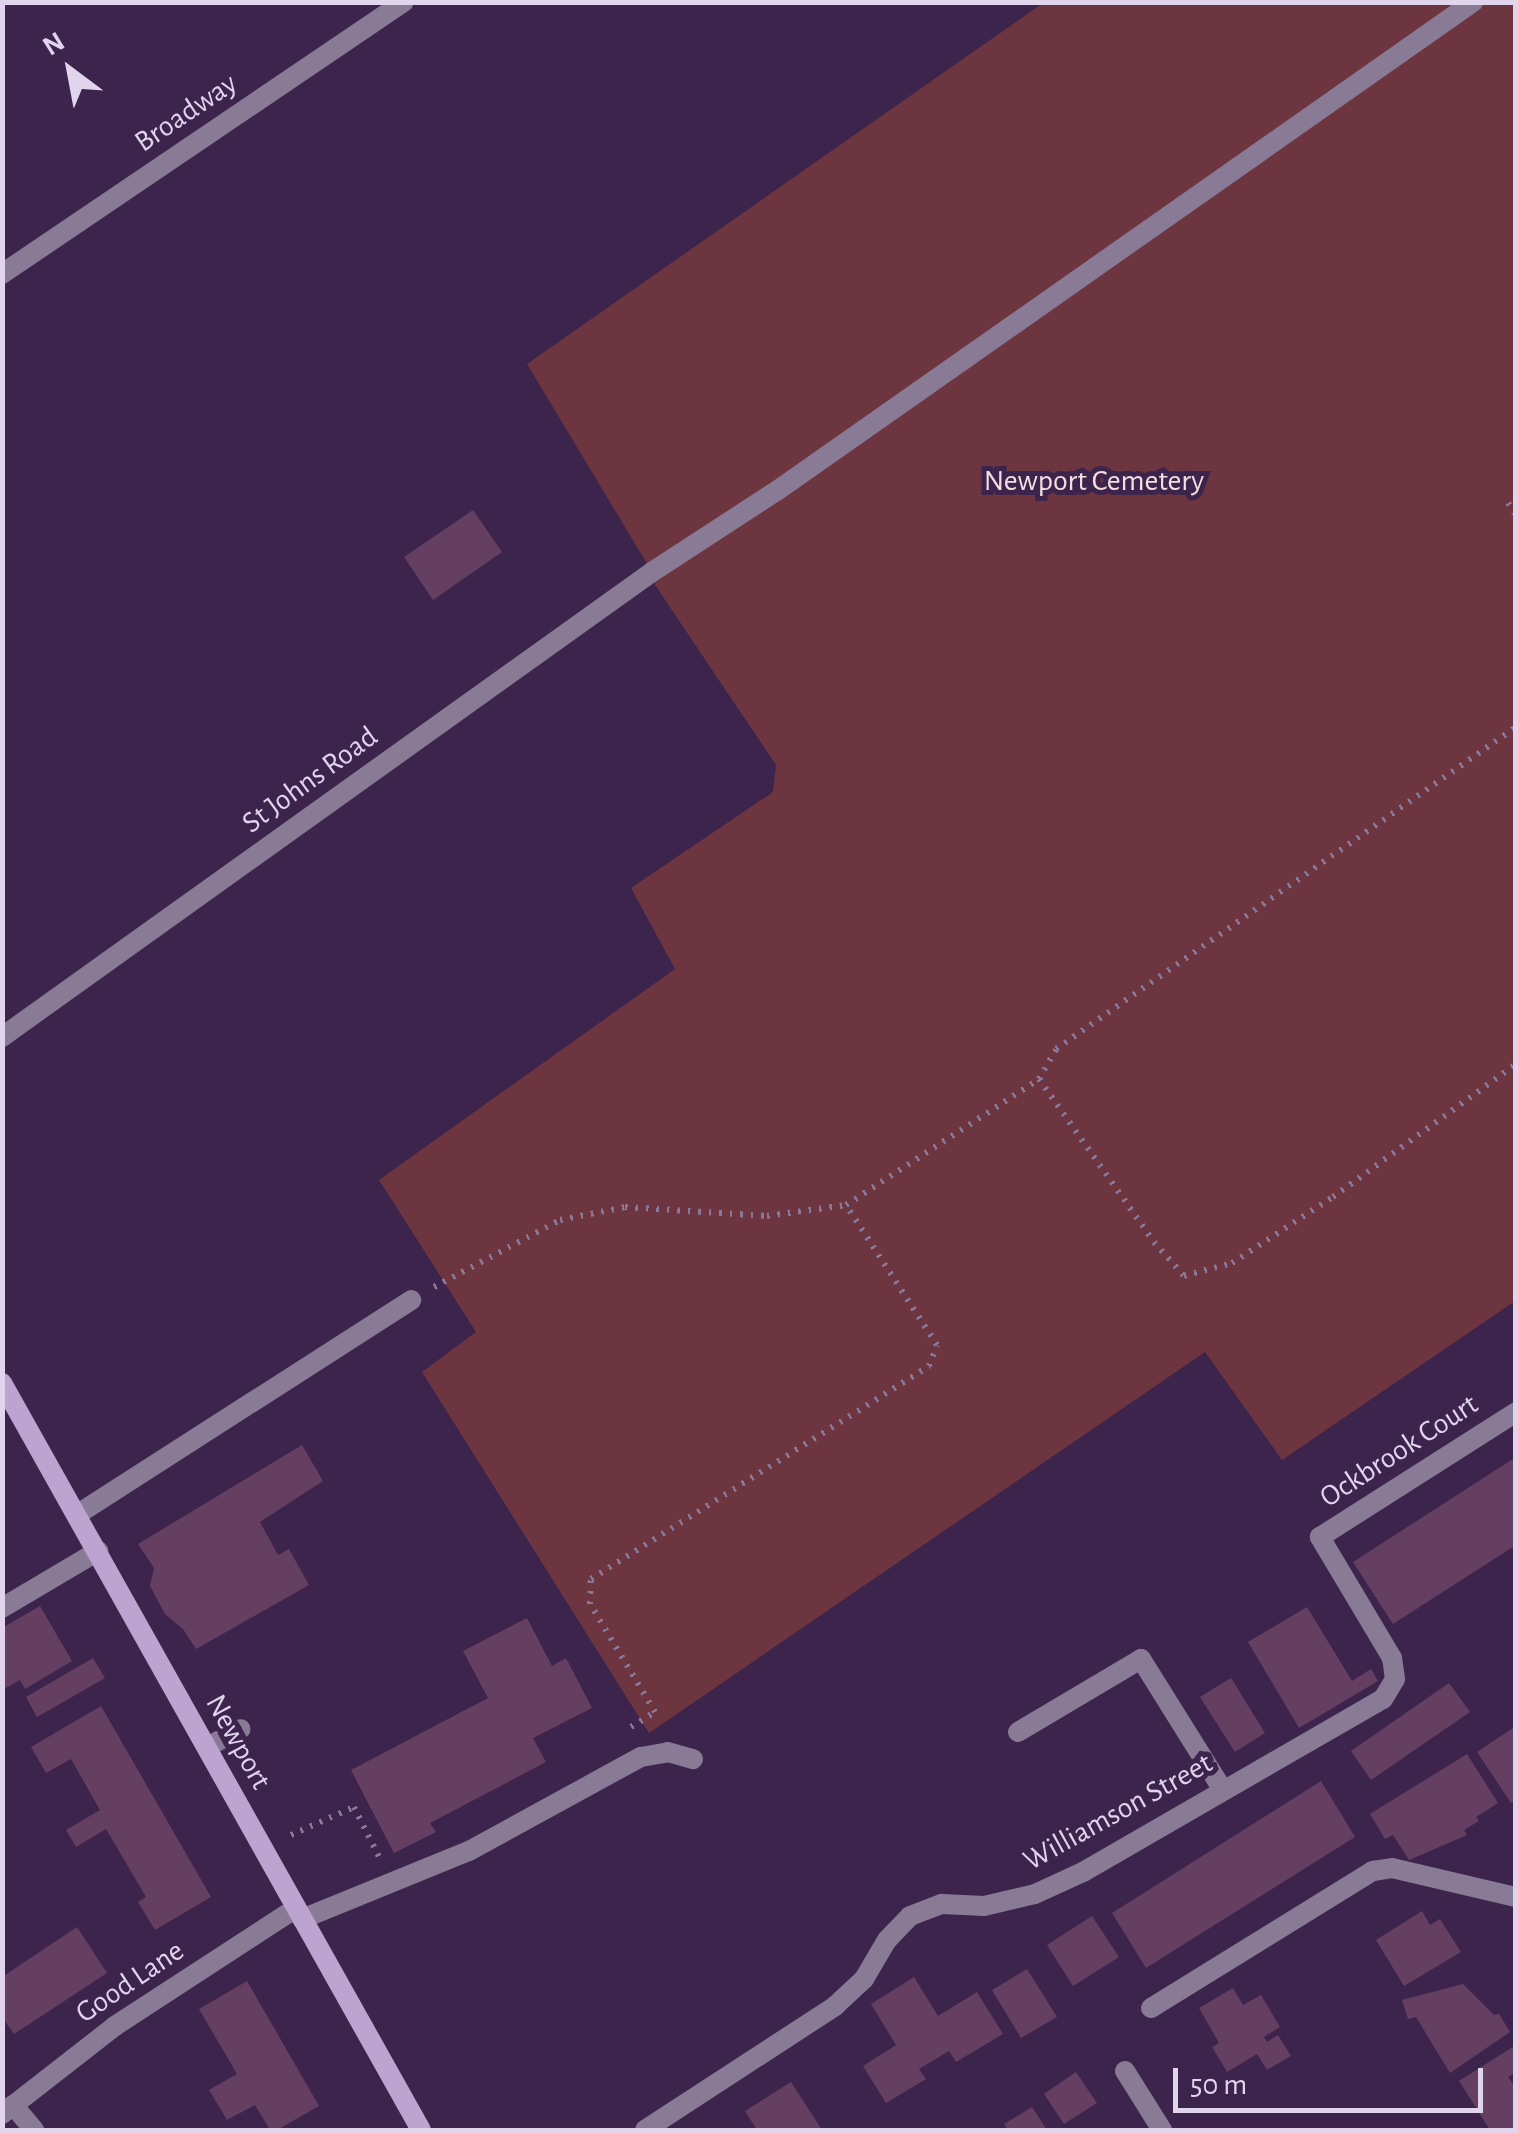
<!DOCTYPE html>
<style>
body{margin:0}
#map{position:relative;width:1518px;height:2133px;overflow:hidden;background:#3c244c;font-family:"Alegreya Sans",sans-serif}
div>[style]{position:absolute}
.green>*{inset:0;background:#6d3540}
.building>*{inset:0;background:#653f62}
.path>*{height:6px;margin-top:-3px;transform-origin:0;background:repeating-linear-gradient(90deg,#8b7899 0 2.5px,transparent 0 10.5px)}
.lane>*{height:20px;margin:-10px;padding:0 10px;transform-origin:10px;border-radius:10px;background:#897a96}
.street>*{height:20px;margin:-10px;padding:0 10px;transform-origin:10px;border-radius:10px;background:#897a96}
.secondary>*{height:20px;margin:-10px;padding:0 10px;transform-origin:10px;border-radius:10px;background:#bca3d0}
span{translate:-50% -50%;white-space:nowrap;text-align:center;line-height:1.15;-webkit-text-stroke:10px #3c244c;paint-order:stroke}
.street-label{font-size:30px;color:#e1d4ed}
.park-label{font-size:30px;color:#f5dde0}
.frame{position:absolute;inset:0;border:5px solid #e1d4ed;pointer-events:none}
.north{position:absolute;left:20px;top:20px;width:100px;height:100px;-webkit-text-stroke:8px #3c244c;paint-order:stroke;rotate:328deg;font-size:28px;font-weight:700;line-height:40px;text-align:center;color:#e1d4ed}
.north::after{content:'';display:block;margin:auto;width:35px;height:45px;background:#e1d4ed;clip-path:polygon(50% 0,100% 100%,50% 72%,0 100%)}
.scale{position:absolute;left:1173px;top:2068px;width:310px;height:45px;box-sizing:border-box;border:5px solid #e1d4ed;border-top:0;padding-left:12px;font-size:30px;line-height:35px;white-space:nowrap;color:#e1d4ed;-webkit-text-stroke:8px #3c244c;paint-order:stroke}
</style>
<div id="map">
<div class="green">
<div style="clip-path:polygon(1043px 3px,1515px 3px,1515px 1301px,1282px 1460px,1205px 1352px,649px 1733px,422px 1372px,476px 1332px,379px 1180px,675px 969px,631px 888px,773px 792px,776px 765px,655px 585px,652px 572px,527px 364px)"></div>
</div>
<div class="building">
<div style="clip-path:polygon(473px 510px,502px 552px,433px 600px,404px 557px)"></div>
<div style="clip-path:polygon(302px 1445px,323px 1481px,260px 1522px,278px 1555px,289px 1549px,309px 1585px,196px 1649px,183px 1629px,165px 1614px,150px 1586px,154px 1568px,138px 1544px)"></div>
<div style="clip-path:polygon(1516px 1457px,1516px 1545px,1393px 1624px,1353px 1562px)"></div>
<div style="clip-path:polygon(40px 1606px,72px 1661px,25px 1689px,20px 1680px,2px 1690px,2px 1628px)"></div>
<div style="clip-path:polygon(1307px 1607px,1352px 1681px,1371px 1669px,1378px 1681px,1299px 1728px,1248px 1642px)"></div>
<div style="clip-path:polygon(527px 1618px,552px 1666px,566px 1658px,592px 1708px,533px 1738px,546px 1762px,430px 1823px,436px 1832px,394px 1853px,351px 1770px,488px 1698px,463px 1651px)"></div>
<div style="clip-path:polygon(93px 1658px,105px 1678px,37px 1717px,26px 1697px)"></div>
<div style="clip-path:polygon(1231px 1678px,1265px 1733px,1235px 1752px,1200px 1697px)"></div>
<div style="clip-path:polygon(1449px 1683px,1470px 1712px,1371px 1780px,1351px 1751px)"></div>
<div style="clip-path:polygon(101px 1706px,211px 1897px,155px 1930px,138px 1902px,146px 1897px,106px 1829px,76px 1847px,66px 1830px,100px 1810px,71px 1759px,46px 1773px,31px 1747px)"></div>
<div style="clip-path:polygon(1516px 1726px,1516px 1800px,1511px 1803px,1477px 1752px)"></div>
<div style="clip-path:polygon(1467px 1754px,1498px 1803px,1476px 1817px,1479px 1821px,1464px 1830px,1467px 1835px,1409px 1860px,1393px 1835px,1385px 1839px,1370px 1814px)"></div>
<div style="clip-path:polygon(1321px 1781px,1355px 1837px,1146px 1968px,1112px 1913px)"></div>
<div style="clip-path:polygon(1422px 1911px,1430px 1925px,1440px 1919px,1461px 1952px,1404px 1986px,1376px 1940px)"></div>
<div style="clip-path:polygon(1092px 1916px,1119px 1957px,1073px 1986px,1047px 1945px)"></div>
<div style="clip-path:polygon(77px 1927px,107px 1973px,14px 2034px,2px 2017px,2px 1977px)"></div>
<div style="clip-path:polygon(1027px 1969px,1057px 2017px,1021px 2038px,992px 1990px)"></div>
<div style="clip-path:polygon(914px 1977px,938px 2016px,977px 1992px,1003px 2034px,956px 2062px,949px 2051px,919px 2069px,926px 2079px,886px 2103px,863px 2066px,896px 2045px,871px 2004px)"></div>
<div style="clip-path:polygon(247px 1981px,319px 2106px,277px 2130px,270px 2130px,255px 2105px,227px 2120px,209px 2090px,237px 2074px,199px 2009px)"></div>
<div style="clip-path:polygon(1463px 1984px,1494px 2015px,1499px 2014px,1510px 2032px,1450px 2073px,1416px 2017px,1408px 2019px,1402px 2000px)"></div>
<div style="clip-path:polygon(1233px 1988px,1243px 2005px,1261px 1995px,1280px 2027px,1264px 2037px,1267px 2042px,1278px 2035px,1291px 2056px,1267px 2070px,1257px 2054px,1227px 2072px,1212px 2047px,1219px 2043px,1199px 2008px)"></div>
<div style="clip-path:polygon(1516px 2045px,1516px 2072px,1508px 2077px,1516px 2088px,1516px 2130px,1490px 2130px,1459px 2081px)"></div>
<div style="clip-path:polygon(1076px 2072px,1097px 2103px,1064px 2124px,1044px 2094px)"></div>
<div style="clip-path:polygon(791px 2082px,822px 2130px,757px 2130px,745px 2111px)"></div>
<div style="clip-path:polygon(1032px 2107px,1047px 2130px,1008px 2130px,1004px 2124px)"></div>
</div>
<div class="path">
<div style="left:1516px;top:498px;width:9px;rotate:148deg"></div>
<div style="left:1508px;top:503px;width:14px;rotate:56deg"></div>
<div style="left:1039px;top:1079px;width:34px;rotate:-60deg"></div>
<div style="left:1056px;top:1049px;width:562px;rotate:-34.99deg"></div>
<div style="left:434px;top:1287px;width:143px;rotate:-28deg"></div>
<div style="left:560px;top:1220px;width:66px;rotate:-11.3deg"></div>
<div style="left:625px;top:1207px;width:142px;rotate:3.6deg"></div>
<div style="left:767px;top:1216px;width:80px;rotate:-7.9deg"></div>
<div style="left:846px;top:1205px;width:230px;rotate:-33.1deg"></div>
<div style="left:1039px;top:1079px;width:199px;rotate:54.8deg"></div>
<div style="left:1154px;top:1242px;width:45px;rotate:48.6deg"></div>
<div style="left:1184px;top:1276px;width:50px;rotate:-15.2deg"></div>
<div style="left:1232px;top:1263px;width:121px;rotate:-33.2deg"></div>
<div style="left:1333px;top:1197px;width:226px;rotate:-36deg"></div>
<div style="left:631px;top:1727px;width:28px;rotate:-32deg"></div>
<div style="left:655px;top:1712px;width:126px;rotate:-121deg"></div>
<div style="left:590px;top:1604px;width:25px;rotate:-88deg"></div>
<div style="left:591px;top:1579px;width:400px;rotate:-32.2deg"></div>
<div style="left:929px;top:1366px;width:22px;rotate:-69deg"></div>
<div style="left:937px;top:1345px;width:167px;rotate:-123deg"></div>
<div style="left:291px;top:1835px;width:69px;rotate:-24deg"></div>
<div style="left:354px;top:1807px;width:58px;rotate:63.4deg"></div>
</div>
<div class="lane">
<div style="left:652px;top:572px;width:150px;rotate:-33.1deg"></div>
<div style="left:778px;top:490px;width:849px;rotate:-35.07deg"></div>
<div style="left:78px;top:1514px;width:396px;rotate:-32.7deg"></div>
<div style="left:207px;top:1747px;width:38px;rotate:-28deg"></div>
<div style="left:302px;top:1919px;width:180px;rotate:-22.2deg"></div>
<div style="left:469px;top:1851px;width:196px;rotate:-28.7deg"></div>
<div style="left:641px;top:1757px;width:27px;rotate:-10deg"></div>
<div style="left:668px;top:1752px;width:26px;rotate:16deg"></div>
<div style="left:1151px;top:2008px;width:261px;rotate:-31.7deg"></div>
<div style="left:1373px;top:1871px;width:19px;rotate:-9deg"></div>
<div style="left:1392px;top:1868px;width:127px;rotate:13.2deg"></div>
</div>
<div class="street">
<div style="left:2px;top:274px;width:485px;rotate:-34.1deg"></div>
<div style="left:2px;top:1037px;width:799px;rotate:-35.58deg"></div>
<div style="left:2px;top:1608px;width:112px;rotate:-30.7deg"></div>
<div style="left:1018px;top:1732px;width:143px;rotate:-30.7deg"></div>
<div style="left:1141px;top:1659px;width:155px;rotate:58deg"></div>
<div style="left:1125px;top:2071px;width:70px;rotate:57.9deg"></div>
<div style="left:13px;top:2105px;width:33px;rotate:50deg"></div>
<div style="left:2px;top:2114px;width:143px;rotate:-37.9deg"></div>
<div style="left:115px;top:2026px;width:216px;rotate:-33.1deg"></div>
<div style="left:645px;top:2130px;width:227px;rotate:-33.1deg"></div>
<div style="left:835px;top:2006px;width:40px;rotate:-43deg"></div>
<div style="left:864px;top:1979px;width:45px;rotate:-59.5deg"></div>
<div style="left:887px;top:1940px;width:33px;rotate:-46deg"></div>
<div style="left:910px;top:1916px;width:34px;rotate:-21deg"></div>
<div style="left:942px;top:1904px;width:42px;rotate:2.7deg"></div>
<div style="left:984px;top:1906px;width:52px;rotate:-13.2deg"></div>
<div style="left:1035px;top:1894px;width:53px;rotate:-24.6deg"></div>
<div style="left:1083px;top:1872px;width:346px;rotate:-30deg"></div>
<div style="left:1383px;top:1699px;width:23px;rotate:-59deg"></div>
<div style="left:1395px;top:1679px;width:21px;rotate:-98deg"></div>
<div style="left:1392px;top:1658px;width:141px;rotate:-120.8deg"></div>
<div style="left:1320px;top:1537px;width:232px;rotate:-32.5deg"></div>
</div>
<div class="secondary">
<div style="left:2px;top:1383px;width:856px;rotate:60.71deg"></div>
</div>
<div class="street-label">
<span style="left:186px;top:113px;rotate:-34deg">Broadway</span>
<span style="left:310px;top:780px;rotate:-36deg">St Johns Road</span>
<span style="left:1399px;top:1451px;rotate:-33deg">Ockbrook Court</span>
<span style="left:238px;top:1742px;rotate:61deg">Newport</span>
<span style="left:1118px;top:1812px;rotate:-29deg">Williamson Street</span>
<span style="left:130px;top:1982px;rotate:-34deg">Good Lane</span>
</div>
<div class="park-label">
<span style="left:1094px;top:481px">Newport Cemetery</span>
</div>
<div class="frame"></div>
<div class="north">N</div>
<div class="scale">50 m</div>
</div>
